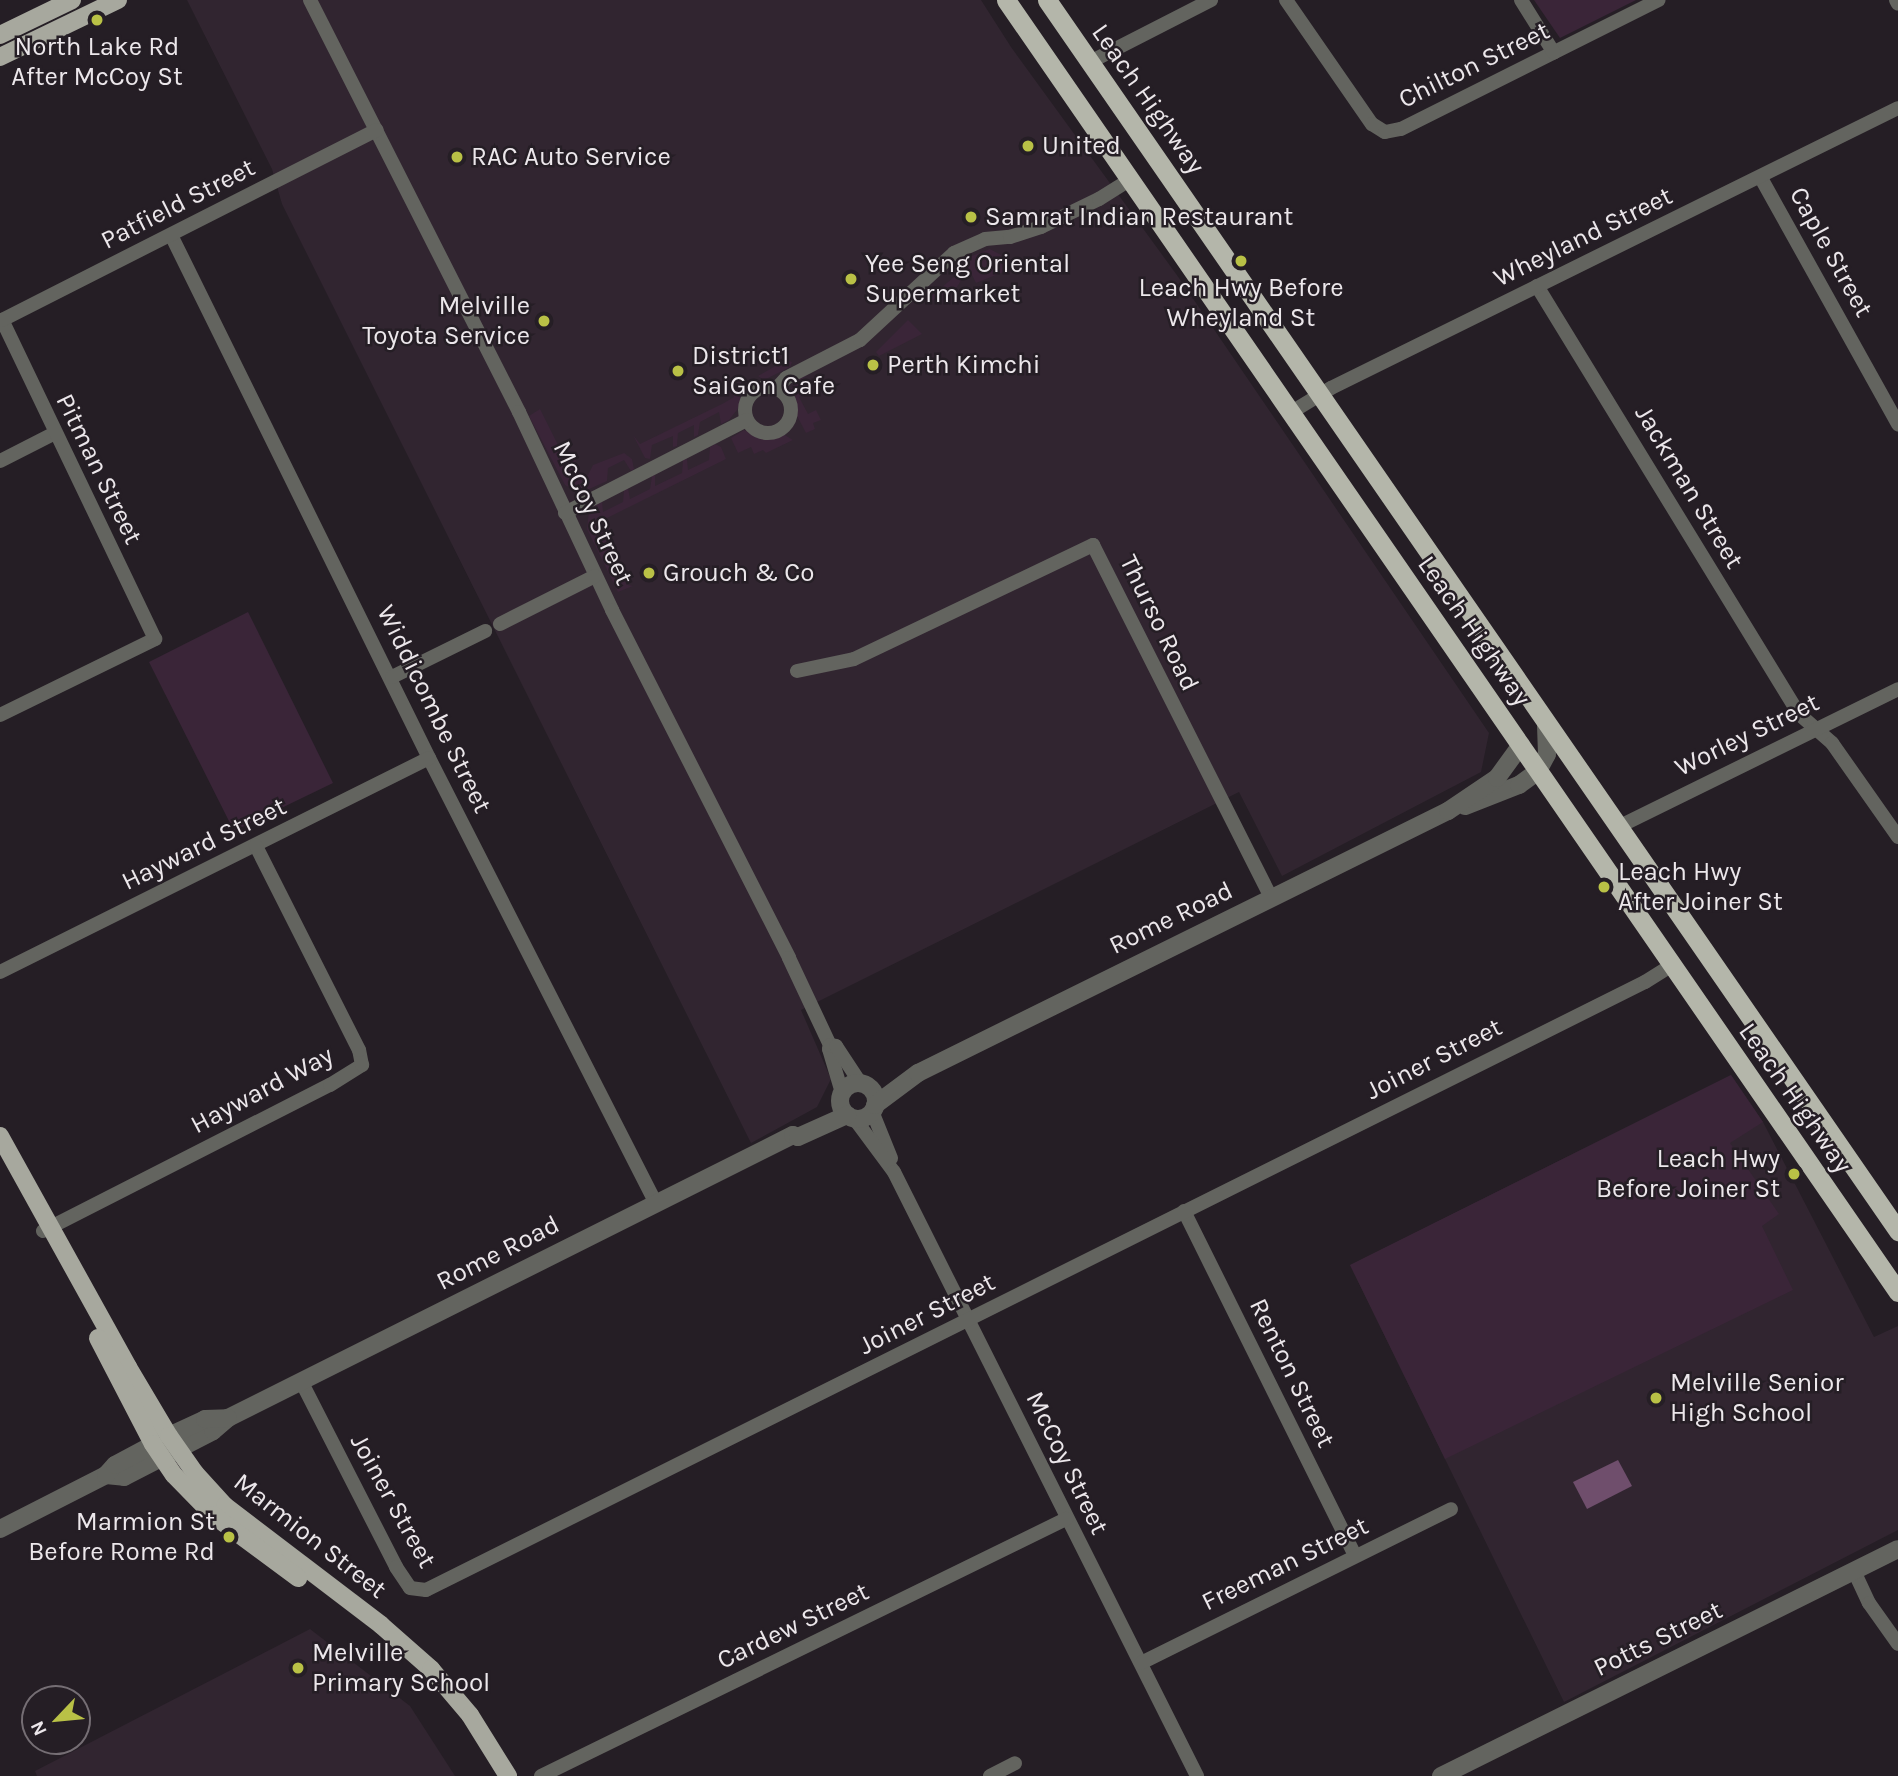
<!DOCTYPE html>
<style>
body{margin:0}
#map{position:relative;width:1898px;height:1776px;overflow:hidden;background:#251e25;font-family:Karla,sans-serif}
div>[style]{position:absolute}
.built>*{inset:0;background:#312530}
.green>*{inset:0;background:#3a2538}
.water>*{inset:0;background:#6f4e6c}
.minor>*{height:14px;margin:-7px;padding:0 7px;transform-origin:7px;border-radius:7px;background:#63645f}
.minor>.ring{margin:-7px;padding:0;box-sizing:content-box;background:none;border:14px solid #63645f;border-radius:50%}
.tertiary>*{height:18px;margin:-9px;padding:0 9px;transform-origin:9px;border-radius:9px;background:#63645f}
.tertiary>.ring{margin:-9px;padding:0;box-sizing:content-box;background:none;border:18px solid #63645f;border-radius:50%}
.primary>*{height:18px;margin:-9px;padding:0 9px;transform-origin:9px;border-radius:9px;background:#a7a89e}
.trunk>*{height:19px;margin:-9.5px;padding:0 9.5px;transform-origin:9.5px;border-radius:9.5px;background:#b4b6aa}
.dots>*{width:19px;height:19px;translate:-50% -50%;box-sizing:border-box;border:4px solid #251e25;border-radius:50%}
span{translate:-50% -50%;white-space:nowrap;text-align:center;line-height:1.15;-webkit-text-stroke:5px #251e25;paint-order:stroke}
.poi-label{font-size:26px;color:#ece7eb}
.left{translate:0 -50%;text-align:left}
.right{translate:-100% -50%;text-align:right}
.street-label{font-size:26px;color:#ece7eb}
.north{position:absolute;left:21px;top:1685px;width:70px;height:70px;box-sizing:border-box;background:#251e25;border:2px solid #756e74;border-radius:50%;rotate:244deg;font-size:19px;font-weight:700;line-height:28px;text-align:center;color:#ece7eb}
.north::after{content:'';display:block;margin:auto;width:24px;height:32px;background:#b9c146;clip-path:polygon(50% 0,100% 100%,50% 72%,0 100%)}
</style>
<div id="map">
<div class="built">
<div style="clip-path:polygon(187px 0,981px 0,1011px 47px,1179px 278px,1489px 733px,1481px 772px,1282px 876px,1239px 792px,801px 1010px,831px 1079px,817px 1107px,751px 1143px,282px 204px,272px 169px)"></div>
<div style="clip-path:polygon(1731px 1075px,1763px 1122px,1874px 1337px,1898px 1326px,1898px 1530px,1564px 1702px,1350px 1265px)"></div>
<div style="clip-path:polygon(310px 1629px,410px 1706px,455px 1776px,37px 1776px,35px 1771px)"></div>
</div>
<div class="green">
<div style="clip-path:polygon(1534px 0,1636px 0,1560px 38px)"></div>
<div style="clip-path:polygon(990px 249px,1001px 255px,1006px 271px,976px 283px,971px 273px,963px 277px,957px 287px,931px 301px,930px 297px,965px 268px,961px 260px)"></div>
<div style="clip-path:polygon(908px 320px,922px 334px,879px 356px,876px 352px)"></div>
<div style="clip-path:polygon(786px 360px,792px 362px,790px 367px,764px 380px,758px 376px)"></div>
<div style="clip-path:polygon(809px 374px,801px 380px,807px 393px,799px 397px,808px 414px,816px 410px,821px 420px,813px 423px,815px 429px,806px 433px,796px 414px,791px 389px,796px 381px)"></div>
<div style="clip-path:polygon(743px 381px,745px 388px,740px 406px,729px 420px,721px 424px,719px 412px,700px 422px,698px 435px,694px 437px,694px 425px,678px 433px,677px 446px,673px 447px,673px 436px,652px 445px,650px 459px,645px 458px,633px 435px,640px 444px,724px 403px,734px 397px,729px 388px)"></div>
<div style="clip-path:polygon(540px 409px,567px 463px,576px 459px,573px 470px,588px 475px,593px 465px,624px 453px,632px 459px,634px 469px,631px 471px,624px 460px,608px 468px,607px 481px,587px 490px,574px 490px,565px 485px,529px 416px)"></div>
<div style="clip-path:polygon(744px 430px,766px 438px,783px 434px,793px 440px,766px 453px,763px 450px,754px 454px,751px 447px,738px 453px,731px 438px)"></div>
<div style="clip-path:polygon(715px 444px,721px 447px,726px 459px,605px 519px,610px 529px,603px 534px,628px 585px,633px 586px,618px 592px,587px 529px,589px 511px,602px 500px,603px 512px,623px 502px,624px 490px,628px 488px,630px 499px,650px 489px,652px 476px,655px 475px,655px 486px,682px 473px,683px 460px,687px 459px,688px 470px,709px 460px,710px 447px)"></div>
<div style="clip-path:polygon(248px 612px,333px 783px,234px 831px,149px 662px)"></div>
<div style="clip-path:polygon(1731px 1075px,1763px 1122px,1730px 1143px,1779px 1214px,1762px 1226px,1793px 1290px,1445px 1459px,1350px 1265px)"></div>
</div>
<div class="water">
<div style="clip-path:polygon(1618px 1460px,1632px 1486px,1587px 1509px,1573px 1482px)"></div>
</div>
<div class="minor">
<div style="left:310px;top:0;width:462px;rotate:63.1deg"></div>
<div style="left:519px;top:412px;width:219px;rotate:64.8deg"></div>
<div style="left:612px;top:610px;width:390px;rotate:63deg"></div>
<div style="left:789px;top:958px;width:96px;rotate:64.8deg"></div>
<div style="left:830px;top:1045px;width:4px;rotate:104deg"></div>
<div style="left:829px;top:1049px;width:46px;rotate:73.5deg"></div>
<div style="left:1286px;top:0;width:151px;rotate:55.3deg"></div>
<div style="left:1372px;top:124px;width:15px;rotate:32deg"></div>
<div style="left:1385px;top:132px;width:16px;rotate:-11deg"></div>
<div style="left:1401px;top:129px;width:288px;rotate:-26.6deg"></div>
<div style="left:1521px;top:0;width:62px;rotate:58.1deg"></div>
<div style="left:1896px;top:0;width:4px;rotate:63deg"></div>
<div style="left:1090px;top:62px;width:136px;rotate:-27.1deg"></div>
<div style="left:1761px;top:178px;width:282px;rotate:60.9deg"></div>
<div style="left:171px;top:235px;width:583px;rotate:63.74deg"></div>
<div style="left:429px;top:758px;width:500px;rotate:63deg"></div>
<div style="left:1537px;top:286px;width:502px;rotate:58.53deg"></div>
<div style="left:1799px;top:714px;width:44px;rotate:41.3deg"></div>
<div style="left:1832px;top:743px;width:115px;rotate:54.9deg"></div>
<div class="ring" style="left:745px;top:387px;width:32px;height:32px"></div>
<div style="left:777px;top:388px;width:13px;rotate:-48deg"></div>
<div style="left:786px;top:378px;width:83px;rotate:-27.2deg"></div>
<div style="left:860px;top:340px;width:128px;rotate:-42.8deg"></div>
<div style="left:954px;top:253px;width:34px;rotate:-24deg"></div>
<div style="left:985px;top:239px;width:25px;rotate:-5deg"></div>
<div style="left:1010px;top:237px;width:33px;rotate:-18deg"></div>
<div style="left:1041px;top:227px;width:64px;rotate:-25.8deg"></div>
<div style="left:1099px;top:199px;width:36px;rotate:-32deg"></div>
<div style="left:1290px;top:413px;width:48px;rotate:-31.4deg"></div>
<div style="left:1331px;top:388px;width:632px;rotate:-26.28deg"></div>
<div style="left:0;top:461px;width:59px;rotate:-27deg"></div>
<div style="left:565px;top:513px;width:204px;rotate:-27.1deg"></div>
<div style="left:500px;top:624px;width:106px;rotate:-26.8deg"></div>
<div style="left:797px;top:671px;width:58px;rotate:-11.9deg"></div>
<div style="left:854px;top:659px;width:265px;rotate:-25.5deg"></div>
<div style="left:1093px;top:545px;width:395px;rotate:63.2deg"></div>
<div style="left:392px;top:677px;width:104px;rotate:-26.3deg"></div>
<div style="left:0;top:715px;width:173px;rotate:-26.1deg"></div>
<div style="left:155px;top:639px;width:354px;rotate:-115.6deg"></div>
<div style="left:2px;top:320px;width:420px;rotate:-26.9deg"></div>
<div style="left:1618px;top:827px;width:312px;rotate:-26.2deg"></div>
<div style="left:0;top:972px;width:479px;rotate:-26.5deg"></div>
<div style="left:830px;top:1045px;width:6px;rotate:9deg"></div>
<div style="left:836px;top:1046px;width:45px;rotate:56.7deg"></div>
<div style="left:872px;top:1111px;width:51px;rotate:68deg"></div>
<div style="left:854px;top:1118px;width:67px;rotate:53.5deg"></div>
<div style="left:894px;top:1172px;width:676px;rotate:63.36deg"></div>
<div style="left:1184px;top:1211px;width:385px;rotate:63.6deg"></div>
<div style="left:43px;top:1231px;width:322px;rotate:-27deg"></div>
<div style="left:330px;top:1085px;width:38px;rotate:-32deg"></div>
<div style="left:362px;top:1065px;width:15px;rotate:-101deg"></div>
<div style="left:359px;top:1050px;width:229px;rotate:-116.8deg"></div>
<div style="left:301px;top:1381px;width:209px;rotate:62.9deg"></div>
<div style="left:396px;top:1567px;width:25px;rotate:56deg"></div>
<div style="left:410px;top:1588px;width:16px;rotate:7deg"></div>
<div style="left:426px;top:1590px;width:1362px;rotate:-26.51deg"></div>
<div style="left:1645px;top:982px;width:32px;rotate:-32deg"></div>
<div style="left:1854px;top:1571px;width:35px;rotate:65deg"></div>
<div style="left:1869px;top:1603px;width:50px;rotate:54.7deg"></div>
<div style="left:1141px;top:1663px;width:346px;rotate:-26.4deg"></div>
<div style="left:541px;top:1776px;width:585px;rotate:-26.08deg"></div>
<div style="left:990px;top:1776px;width:28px;rotate:-27deg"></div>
</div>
<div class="tertiary">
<div style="left:1465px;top:806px;width:58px;rotate:-21.3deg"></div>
<div style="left:1519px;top:785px;width:24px;rotate:-36deg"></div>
<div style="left:1538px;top:771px;width:19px;rotate:-62deg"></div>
<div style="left:1547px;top:754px;width:32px;rotate:-92deg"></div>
<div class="ring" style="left:840px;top:1083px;width:18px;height:18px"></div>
<div style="left:875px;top:1105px;width:54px;rotate:-36.7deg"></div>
<div style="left:918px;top:1073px;width:591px;rotate:-26.31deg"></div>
<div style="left:1448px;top:811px;width:59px;rotate:-34deg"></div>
<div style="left:1497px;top:778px;width:41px;rotate:-54deg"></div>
<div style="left:106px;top:1475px;width:18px;rotate:6deg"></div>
<div style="left:124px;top:1477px;width:100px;rotate:-27.3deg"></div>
<div style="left:213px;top:1431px;width:20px;rotate:-41deg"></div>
<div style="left:228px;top:1418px;width:632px;rotate:-26.61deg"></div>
<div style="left:793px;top:1135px;width:5px;rotate:22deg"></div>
<div style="left:798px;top:1137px;width:54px;rotate:-24.2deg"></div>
<div style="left:0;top:1529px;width:119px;rotate:-27deg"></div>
<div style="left:106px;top:1475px;width:13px;rotate:-48deg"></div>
<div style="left:115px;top:1465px;width:61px;rotate:-28.2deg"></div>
<div style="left:169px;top:1436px;width:40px;rotate:-25deg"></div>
<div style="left:205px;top:1419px;width:23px;rotate:-2deg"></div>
<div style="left:1441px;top:1776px;width:510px;rotate:-26.41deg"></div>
</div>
<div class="primary">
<div style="left:0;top:35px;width:80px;rotate:-25.9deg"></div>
<div style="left:0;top:57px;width:131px;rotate:-25.8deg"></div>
<div style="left:0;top:1136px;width:264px;rotate:61deg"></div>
<div style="left:128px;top:1367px;width:80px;rotate:59.3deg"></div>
<div style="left:169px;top:1436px;width:45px;rotate:54.9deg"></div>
<div style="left:195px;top:1473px;width:45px;rotate:47.7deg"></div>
<div style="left:225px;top:1506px;width:196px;rotate:37.3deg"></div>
<div style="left:381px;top:1625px;width:67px;rotate:41.3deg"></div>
<div style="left:431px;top:1669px;width:60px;rotate:49.7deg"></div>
<div style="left:470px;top:1715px;width:72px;rotate:58.1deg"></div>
<div style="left:98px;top:1338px;width:119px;rotate:62.6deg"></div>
<div style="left:153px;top:1444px;width:37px;rotate:56deg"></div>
<div style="left:174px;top:1475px;width:56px;rotate:45.7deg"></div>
<div style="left:213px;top:1515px;width:106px;rotate:36.5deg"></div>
</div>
<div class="trunk">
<div style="left:1006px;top:0;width:1570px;rotate:55.38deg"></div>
<div style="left:1047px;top:0;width:1497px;rotate:55.34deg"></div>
</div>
<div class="dots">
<div style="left:97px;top:20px;background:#b9c146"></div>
<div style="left:1028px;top:146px;background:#b9c146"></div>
<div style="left:457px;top:157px;background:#b9c146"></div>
<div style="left:971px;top:217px;background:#b9c146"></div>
<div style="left:1241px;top:261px;background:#b9c146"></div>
<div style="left:851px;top:279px;background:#b9c146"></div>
<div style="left:544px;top:321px;background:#b9c146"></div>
<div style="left:873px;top:365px;background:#b9c146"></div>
<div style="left:678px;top:371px;background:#b9c146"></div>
<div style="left:649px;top:573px;background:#b9c146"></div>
<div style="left:1604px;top:887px;background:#b9c146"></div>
<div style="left:1794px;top:1174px;background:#b9c146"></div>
<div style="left:1656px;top:1398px;background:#b9c146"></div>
<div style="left:229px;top:1537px;background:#b9c146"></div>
<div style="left:298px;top:1668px;background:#b9c146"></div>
</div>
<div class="poi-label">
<span style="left:97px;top:62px">North Lake Rd<br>After McCoy St</span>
<span class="left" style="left:1042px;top:146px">United</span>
<span class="left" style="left:471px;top:157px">RAC Auto Service</span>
<span class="left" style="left:985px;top:217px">Samrat Indian Restaurant</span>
<span class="left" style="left:865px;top:279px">Yee Seng Oriental<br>Supermarket</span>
<span style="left:1241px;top:303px">Leach Hwy Before<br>Wheyland St</span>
<span class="right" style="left:530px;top:321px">Melville<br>Toyota Service</span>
<span class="left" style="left:692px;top:371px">District1<br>SaiGon Cafe</span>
<span class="left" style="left:887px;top:365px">Perth Kimchi</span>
<span class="left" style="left:663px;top:573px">Grouch &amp; Co</span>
<span class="left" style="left:1618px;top:887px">Leach Hwy<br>After Joiner St</span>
<span class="right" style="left:1780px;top:1174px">Leach Hwy<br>Before Joiner St</span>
<span class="left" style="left:1670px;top:1398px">Melville Senior<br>High School</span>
<span class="right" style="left:215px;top:1537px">Marmion St<br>Before Rome Rd</span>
<span class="left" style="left:312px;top:1668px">Melville<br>Primary School</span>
</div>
<div class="street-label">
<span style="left:1474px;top:65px;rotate:-26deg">Chilton Street</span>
<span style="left:1148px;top:99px;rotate:55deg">Leach Highway</span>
<span style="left:178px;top:204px;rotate:-27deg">Patfield Street</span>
<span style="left:1583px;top:237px;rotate:-26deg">Wheyland Street</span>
<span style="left:1831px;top:252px;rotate:61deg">Caple Street</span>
<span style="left:99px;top:469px;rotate:64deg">Pitman Street</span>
<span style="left:1689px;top:487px;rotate:59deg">Jackman Street</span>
<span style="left:593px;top:513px;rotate:65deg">McCoy Street</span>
<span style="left:1159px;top:623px;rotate:64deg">Thurso Road</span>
<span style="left:1474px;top:631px;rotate:55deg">Leach Highway</span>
<span style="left:434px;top:709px;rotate:64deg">Widdicombe Street</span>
<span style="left:1747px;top:735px;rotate:-26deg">Worley Street</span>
<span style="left:204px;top:844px;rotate:-26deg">Hayward Street</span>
<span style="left:1171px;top:918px;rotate:-26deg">Rome Road</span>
<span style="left:1434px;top:1059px;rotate:-27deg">Joiner Street</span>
<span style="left:262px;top:1090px;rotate:-28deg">Hayward Way</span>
<span style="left:1795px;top:1098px;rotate:55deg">Leach Highway</span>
<span style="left:498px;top:1253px;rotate:-27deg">Rome Road</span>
<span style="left:927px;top:1314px;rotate:-27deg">Joiner Street</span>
<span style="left:1292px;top:1373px;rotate:64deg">Renton Street</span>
<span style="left:1067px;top:1463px;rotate:64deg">McCoy Street</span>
<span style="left:393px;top:1501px;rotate:61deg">Joiner Street</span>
<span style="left:310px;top:1536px;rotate:38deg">Marmion Street</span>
<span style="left:1285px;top:1564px;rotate:-26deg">Freeman Street</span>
<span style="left:793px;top:1626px;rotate:-26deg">Cardew Street</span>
<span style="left:1658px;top:1639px;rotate:-26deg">Potts Street</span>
</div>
<div class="north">N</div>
</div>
